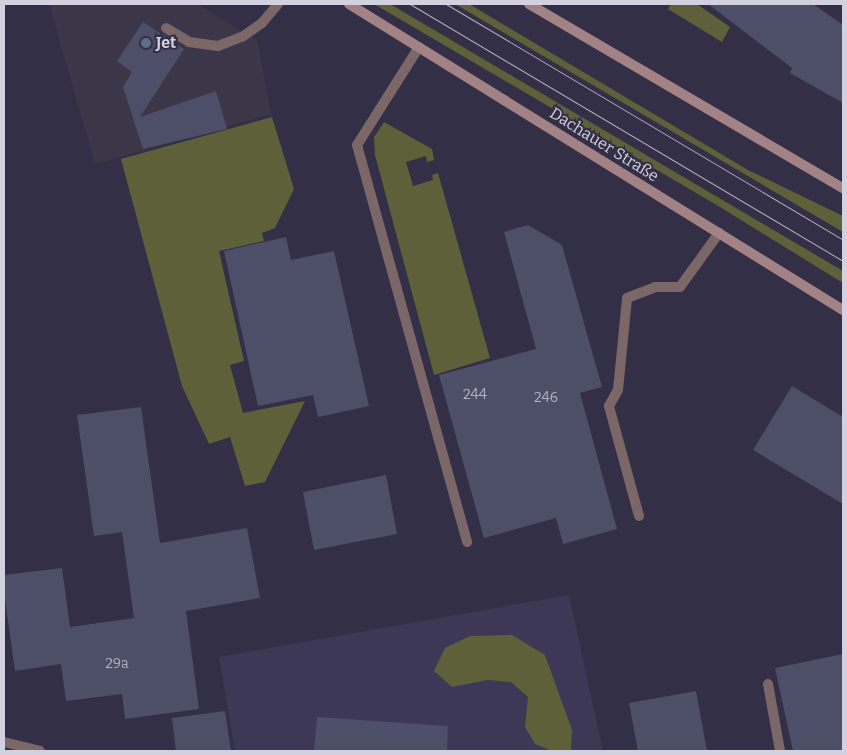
<!DOCTYPE html>
<meta charset="utf-8">
<style>
body{margin:0}
#map{position:relative;width:847px;height:755px;overflow:hidden;background:#332f46;font-family:Bitter,serif}
div>[style]{position:absolute}
.commercial>*{inset:0;background:#3c3748}
.built>*{inset:0;background:#3d3855}
.green>*{inset:0;background:#5d6039}
.building>*{inset:0;background:#4d4e67}
.service>*{height:10px;margin:-5px;padding:0 5px;transform-origin:5px;border-radius:5px;background:#7b6668}
.minor>*{height:10px;margin:-5px;padding:0 5px;transform-origin:5px;border-radius:5px;background:#7b6668}
.secondary>*{height:10px;margin:-5px;padding:0 5px;transform-origin:5px;border-radius:5px;background:#a38286}
.tram>*{height:1px;margin:-0.5px;padding:0 0.5px;transform-origin:0.5px;border-radius:0.5px;background:#b1afc0}
.dots>*{width:14px;height:14px;translate:-50% -50%;box-sizing:border-box;border:2px solid #332f46;border-radius:50%}
span{translate:-50% -50%;white-space:nowrap;text-align:center;line-height:1.15;-webkit-text-stroke:4px #332f46;paint-order:stroke}
.number-label{font-size:14px;color:#b2b0c2}
.number-label span{-webkit-text-stroke-width:0}
.poi-label{font-size:16px;color:#d3d1e0;font-weight:700}
.left{translate:0 -50%;text-align:left}
.street-label{font-size:16px;color:#d3d1e0}
.frame{position:absolute;inset:0;border:5px solid #d3d1e0;pointer-events:none}
</style>
<div id="map">
<div class="commercial">
<div style="clip-path:polygon(49px 4px,197px 4px,257px 40px,271px 114px,95px 164px)"></div>
</div>
<div class="built">
<div style="clip-path:polygon(569px 595px,603px 751px,235px 751px,219px 657px)"></div>
</div>
<div class="green">
<div style="clip-path:polygon(374px 4px,390px 4px,843px 271px,843px 283px,720px 207px)"></div>
<div style="clip-path:polygon(455px 4px,469px 4px,748px 170px,843px 216px,843px 232px)"></div>
<div style="clip-path:polygon(671px 4px,697px 4px,730px 27px,722px 42px,668px 9px)"></div>
<div style="clip-path:polygon(272px 117px,294px 189px,275px 228px,262px 233px,264px 241px,219px 251px,244px 361px,230px 365px,243px 413px,305px 401px,265px 482px,245px 486px,230px 437px,209px 444px,182px 386px,121px 159px)"></div>
<div style="clip-path:polygon(384px 122px,432px 149px,434px 160px,427px 162px,426px 156px,406px 162px,413px 186px,433px 180px,432px 175px,438px 173px,490px 358px,434px 375px,375px 155px,374px 137px)"></div>
<div style="clip-path:polygon(512px 635px,545px 655px,572px 730px,571px 751px,552px 751px,535px 744px,525px 727px,528px 697px,511px 682px,488px 680px,452px 687px,434px 671px,445px 648px,470px 636px)"></div>
</div>
<div class="building">
<div style="clip-path:polygon(708px 4px,813px 4px,843px 25px,843px 103px,790px 73px,792px 68px)"></div>
<div style="clip-path:polygon(143px 22px,184px 49px,140px 117px,216px 91px,227px 129px,143px 149px,123px 87px,132px 72px,117px 61px)"></div>
<div style="clip-path:polygon(528px 225px,562px 245px,602px 387px,580px 393px,617px 529px,563px 544px,556px 518px,484px 538px,439px 375px,536px 349px,504px 232px)"></div>
<div style="clip-path:polygon(286px 237px,291px 260px,334px 251px,369px 406px,318px 417px,313px 395px,258px 406px,224px 251px)"></div>
<div style="clip-path:polygon(792px 386px,843px 417px,843px 504px,753px 450px)"></div>
<div style="clip-path:polygon(141px 407px,160px 543px,247px 528px,260px 598px,186px 611px,199px 709px,125px 719px,122px 694px,66px 701px,61px 664px,15px 671px,4px 592px,4px 575px,62px 568px,70px 627px,134px 618px,122px 532px,94px 536px,77px 415px)"></div>
<div style="clip-path:polygon(386px 475px,397px 534px,314px 550px,303px 492px)"></div>
<div style="clip-path:polygon(843px 654px,843px 751px,793px 751px,775px 668px)"></div>
<div style="clip-path:polygon(696px 691px,707px 751px,638px 751px,629px 703px)"></div>
<div style="clip-path:polygon(225px 711px,231px 751px,176px 751px,172px 718px)"></div>
<div style="clip-path:polygon(317px 717px,448px 726px,447px 751px,314px 751px)"></div>
</div>
<div class="service">
<div style="left:166px;top:28px;width:27px;rotate:31deg"></div>
<div style="left:189px;top:42px;width:29px;rotate:8deg"></div>
<div style="left:218px;top:46px;width:26px;rotate:-21deg"></div>
<div style="left:242px;top:37px;width:24px;rotate:-35deg"></div>
<div style="left:262px;top:23px;width:25px;rotate:-50deg"></div>
<div style="left:419px;top:47px;width:116px;rotate:122.3deg"></div>
<div style="left:357px;top:145px;width:412px;rotate:74.5deg"></div>
<div style="left:639px;top:516px;width:114px;rotate:-105.3deg"></div>
<div style="left:609px;top:406px;width:18px;rotate:-61deg"></div>
<div style="left:618px;top:390px;width:92px;rotate:-84.4deg"></div>
<div style="left:627px;top:298px;width:30px;rotate:-21deg"></div>
<div style="left:655px;top:287px;width:25px"></div>
<div style="left:680px;top:287px;width:67px;rotate:-54.2deg"></div>
<div style="left:768px;top:684px;width:68px;rotate:79.8deg"></div>
</div>
<div class="minor">
<div style="left:4px;top:742px;width:37px;rotate:14deg"></div>
</div>
<div class="secondary">
<div style="left:349px;top:4px;width:581px;rotate:31.78deg"></div>
<div style="left:529px;top:4px;width:364px;rotate:30.4deg"></div>
</div>
<div class="tram">
<div style="left:410px;top:4px;width:504px;rotate:30.69deg"></div>
<div style="left:446px;top:4px;width:462px;rotate:30.7deg"></div>
</div>
<div class="dots">
<div style="left:146px;top:43px;background:#5c6f8a"></div>
</div>
<div class="number-label">
<span style="left:475px;top:395px">244</span>
<span style="left:546px;top:398px">246</span>
<span style="left:117px;top:664px">29a</span>
</div>
<div class="poi-label">
<span class="left" style="left:156px;top:43px">Jet</span>
</div>
<div class="street-label">
<span style="left:604px;top:145px;rotate:32deg">Dachauer Straße</span>
</div>
<div class="frame"></div>
</div>
